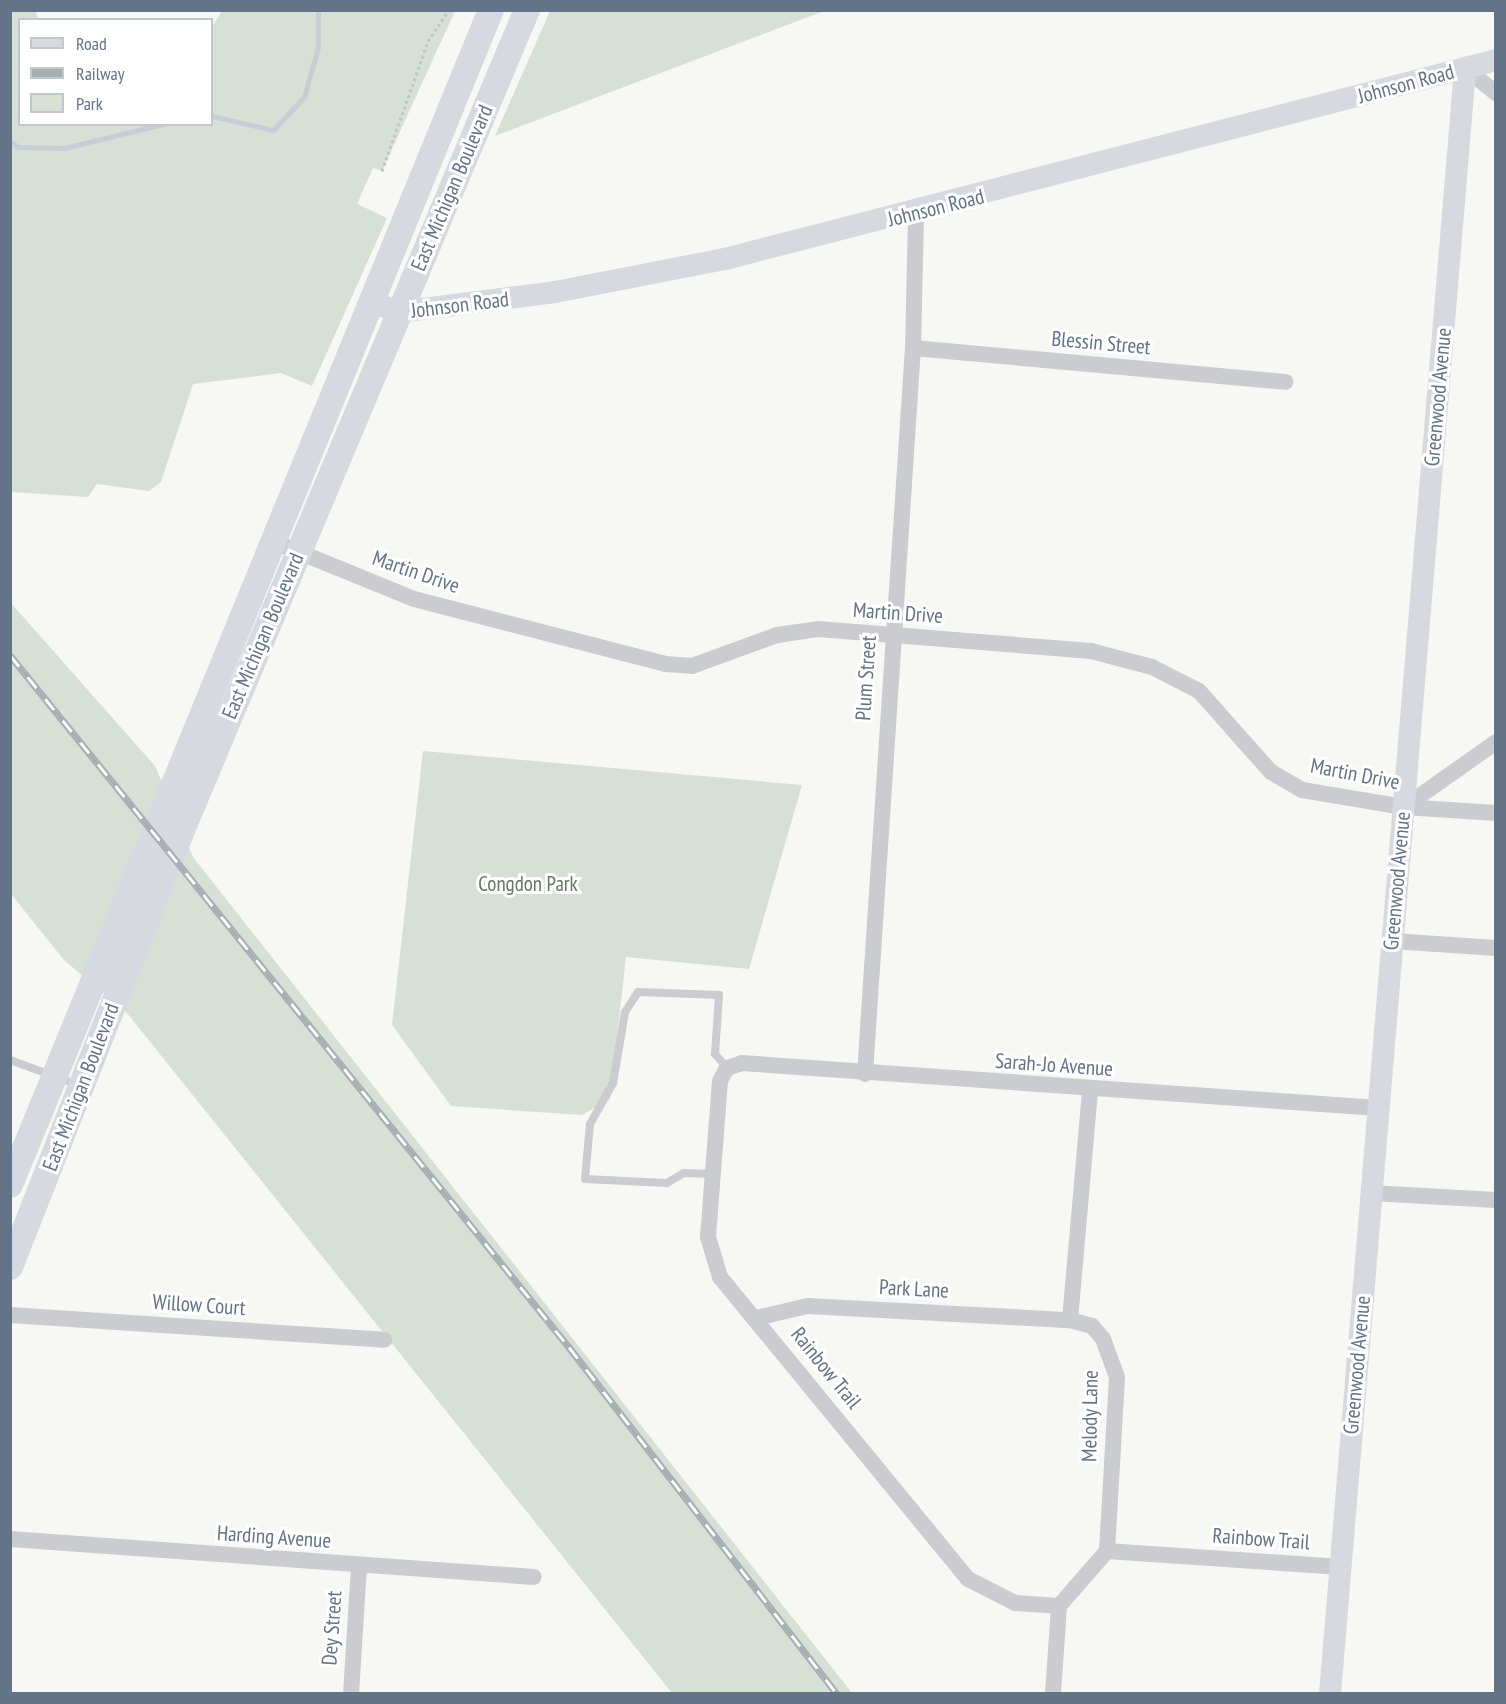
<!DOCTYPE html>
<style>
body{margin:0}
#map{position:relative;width:1506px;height:1704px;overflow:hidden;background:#f7f7f4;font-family:"PT Sans Narrow",sans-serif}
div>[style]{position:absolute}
.green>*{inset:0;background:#d7e0d4}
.stream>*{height:5px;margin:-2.5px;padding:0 2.5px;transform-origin:2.5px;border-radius:2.5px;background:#c4ced4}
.path>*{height:3px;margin-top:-1.5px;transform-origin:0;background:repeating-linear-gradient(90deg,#c2c4c6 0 3px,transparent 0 6px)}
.lane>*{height:8px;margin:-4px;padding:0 4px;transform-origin:4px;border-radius:4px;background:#caccd0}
.street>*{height:16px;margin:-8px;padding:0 8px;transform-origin:8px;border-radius:8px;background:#caccd0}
.secondary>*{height:22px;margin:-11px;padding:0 11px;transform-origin:11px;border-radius:11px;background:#d6dae0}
.primary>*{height:26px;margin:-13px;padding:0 13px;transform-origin:13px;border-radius:13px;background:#d6dae0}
.rail>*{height:7px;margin-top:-3.5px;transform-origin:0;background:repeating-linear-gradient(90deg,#fff 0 14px,#a8adb4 0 28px);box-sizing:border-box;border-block:2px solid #a8adb4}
span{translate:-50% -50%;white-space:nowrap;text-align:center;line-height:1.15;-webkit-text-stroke:6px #fff;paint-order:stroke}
.street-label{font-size:21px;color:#637388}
.park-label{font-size:21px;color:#61795f}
.frame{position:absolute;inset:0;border:12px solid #637388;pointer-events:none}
.legend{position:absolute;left:18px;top:18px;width:195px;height:108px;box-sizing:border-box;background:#fff;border:2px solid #c1c7cf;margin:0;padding:8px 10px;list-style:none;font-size:18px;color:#637388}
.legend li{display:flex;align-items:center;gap:12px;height:30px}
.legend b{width:30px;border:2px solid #c1c7cf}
</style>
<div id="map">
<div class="green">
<div style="clip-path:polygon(10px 11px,36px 11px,38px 19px,20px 20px,20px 124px,212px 124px,212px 27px,222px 11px,455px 11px,382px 171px,373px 168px,357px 204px,387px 218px,312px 386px,281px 373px,193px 384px,161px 482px,149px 491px,97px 484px,88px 497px,11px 492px)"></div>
<div style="clip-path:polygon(550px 11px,550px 10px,824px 11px,495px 136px)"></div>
<div style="clip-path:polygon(10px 602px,155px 766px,193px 857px,852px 1693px,672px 1693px,127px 1013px,64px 960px,11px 894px)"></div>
<div style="clip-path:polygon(423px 751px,802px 785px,749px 969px,626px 957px,610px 1099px,582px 1115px,451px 1106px,392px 1025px)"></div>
</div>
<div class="stream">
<div style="left:212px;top:116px;width:63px;rotate:12.9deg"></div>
<div style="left:273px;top:130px;width:45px;rotate:-46.8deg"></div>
<div style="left:304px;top:97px;width:52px;rotate:-74.4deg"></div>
<div style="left:318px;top:47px;width:37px;rotate:-90deg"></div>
<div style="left:10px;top:141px;width:10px;rotate:37deg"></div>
<div style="left:18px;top:147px;width:46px;rotate:1.2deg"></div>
<div style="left:64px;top:148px;width:102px;rotate:-13.6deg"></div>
</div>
<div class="path">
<div style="left:382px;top:171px;width:138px;rotate:-70.5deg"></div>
<div style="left:428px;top:41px;width:37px;rotate:-56deg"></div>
</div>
<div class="lane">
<div style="left:10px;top:1060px;width:72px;rotate:20.2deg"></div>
<div style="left:713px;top:1174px;width:29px;rotate:-178deg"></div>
<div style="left:684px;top:1173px;width:20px;rotate:150deg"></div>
<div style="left:667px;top:1183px;width:82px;rotate:-177.2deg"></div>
<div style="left:585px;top:1179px;width:55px;rotate:-84.8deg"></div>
<div style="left:590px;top:1124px;width:47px;rotate:-60.7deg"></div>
<div style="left:613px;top:1083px;width:72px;rotate:-80.4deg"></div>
<div style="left:625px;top:1012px;width:24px;rotate:-57deg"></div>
<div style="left:638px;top:992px;width:81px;rotate:2.1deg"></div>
<div style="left:719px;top:995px;width:59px;rotate:93.9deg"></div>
<div style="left:715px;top:1054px;width:18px;rotate:49deg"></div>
</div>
<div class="street">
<div style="left:1465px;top:68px;width:40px;rotate:39deg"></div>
<div style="left:913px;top:348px;width:374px;rotate:5.2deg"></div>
<div style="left:272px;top:541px;width:153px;rotate:22.2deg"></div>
<div style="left:414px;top:599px;width:259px;rotate:14.5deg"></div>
<div style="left:665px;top:664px;width:27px;rotate:4deg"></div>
<div style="left:692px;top:666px;width:90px;rotate:-20deg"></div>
<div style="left:777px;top:635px;width:41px;rotate:-8.3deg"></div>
<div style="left:818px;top:629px;width:274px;rotate:4.6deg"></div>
<div style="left:1091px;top:651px;width:63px;rotate:14.7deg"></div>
<div style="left:1152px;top:667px;width:53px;rotate:27.1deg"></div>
<div style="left:1199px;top:691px;width:108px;rotate:48.4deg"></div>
<div style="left:1271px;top:772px;width:36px;rotate:30deg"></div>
<div style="left:1302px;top:790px;width:103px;rotate:9.5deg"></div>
<div style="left:1404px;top:807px;width:92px;rotate:3.7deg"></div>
<div style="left:1404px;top:807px;width:113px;rotate:-35.2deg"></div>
<div style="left:1392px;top:941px;width:104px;rotate:3.9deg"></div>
<div style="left:865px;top:1074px;width:728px;rotate:-86.22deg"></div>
<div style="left:913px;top:348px;width:134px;rotate:-88.7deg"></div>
<div style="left:1371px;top:1193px;width:125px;rotate:3.2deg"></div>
<div style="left:10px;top:1315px;width:375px;rotate:3.8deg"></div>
<div style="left:756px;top:1318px;width:53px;rotate:-13deg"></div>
<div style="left:808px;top:1306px;width:262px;rotate:3.1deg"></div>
<div style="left:10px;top:1539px;width:525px;rotate:4.15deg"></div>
<div style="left:1107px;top:1551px;width:234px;rotate:3.9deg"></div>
<div style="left:1059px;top:1606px;width:44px;rotate:-176.1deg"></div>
<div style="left:1015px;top:1603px;width:53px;rotate:-152.9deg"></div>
<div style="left:968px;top:1579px;width:391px;rotate:-129.4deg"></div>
<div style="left:720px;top:1277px;width:42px;rotate:-106.7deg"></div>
<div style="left:708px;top:1237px;width:156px;rotate:-85.6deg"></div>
<div style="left:720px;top:1081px;width:15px;rotate:-62deg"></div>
<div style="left:727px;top:1068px;width:16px;rotate:-18deg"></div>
<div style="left:742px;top:1063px;width:638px;rotate:4.05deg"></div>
<div style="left:1059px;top:1606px;width:73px;rotate:-48.9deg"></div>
<div style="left:1107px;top:1551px;width:174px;rotate:-86.7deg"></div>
<div style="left:1117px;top:1377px;width:40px;rotate:-110.2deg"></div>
<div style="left:1103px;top:1339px;width:17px;rotate:-130deg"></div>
<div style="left:1092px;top:1326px;width:23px;rotate:-165deg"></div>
<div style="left:1070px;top:1320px;width:231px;rotate:-85deg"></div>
<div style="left:351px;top:1694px;width:128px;rotate:-86.4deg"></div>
<div style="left:1053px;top:1694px;width:88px;rotate:-86.1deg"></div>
</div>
<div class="secondary">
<div style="left:370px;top:301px;width:31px;rotate:21deg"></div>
<div style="left:399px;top:312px;width:157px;rotate:-7.3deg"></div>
<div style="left:555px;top:292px;width:173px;rotate:-11deg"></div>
<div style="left:725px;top:259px;width:796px;rotate:-14.47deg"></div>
<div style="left:1330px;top:1694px;width:1632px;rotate:-85.25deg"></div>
</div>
<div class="primary">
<div style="left:10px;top:1185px;width:1270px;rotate:-67.74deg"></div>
<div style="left:10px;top:1267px;width:464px;rotate:-68.5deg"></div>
<div style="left:180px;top:835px;width:895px;rotate:-67.19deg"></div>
</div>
<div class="rail">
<div style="left:10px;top:655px;width:890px;rotate:51.07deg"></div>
<div style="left:569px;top:1347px;width:438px;rotate:52.3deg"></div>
</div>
<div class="street-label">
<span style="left:1406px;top:84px;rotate:-15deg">Johnson Road</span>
<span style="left:452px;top:188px;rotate:-67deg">East Michigan Boulevard</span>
<span style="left:936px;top:208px;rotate:-14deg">Johnson Road</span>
<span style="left:460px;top:305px;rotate:-7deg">Johnson Road</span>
<span style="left:1101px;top:343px;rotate:5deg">Blessin Street</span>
<span style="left:1438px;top:397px;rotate:-85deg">Greenwood Avenue</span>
<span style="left:416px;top:572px;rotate:19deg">Martin Drive</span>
<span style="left:898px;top:613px;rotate:4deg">Martin Drive</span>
<span style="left:263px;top:636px;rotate:-67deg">East Michigan Boulevard</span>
<span style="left:866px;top:678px;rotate:-86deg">Plum Street</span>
<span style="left:1355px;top:774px;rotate:11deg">Martin Drive</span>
<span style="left:1397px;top:881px;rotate:-85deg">Greenwood Avenue</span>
<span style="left:1054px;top:1065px;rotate:4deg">Sarah-Jo Avenue</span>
<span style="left:81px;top:1087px;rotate:-69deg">East Michigan Boulevard</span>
<span style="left:914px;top:1289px;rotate:3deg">Park Lane</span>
<span style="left:199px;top:1305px;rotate:4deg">Willow Court</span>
<span style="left:1357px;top:1365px;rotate:-85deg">Greenwood Avenue</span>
<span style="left:826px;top:1368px;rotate:51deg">Rainbow Trail</span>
<span style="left:1090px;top:1416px;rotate:-89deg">Melody Lane</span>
<span style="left:274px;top:1537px;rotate:4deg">Harding Avenue</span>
<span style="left:1261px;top:1539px;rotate:4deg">Rainbow Trail</span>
<span style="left:332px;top:1628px;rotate:-86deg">Dey Street</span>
</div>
<div class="park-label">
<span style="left:528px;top:884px">Congdon Park</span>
</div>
<div class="frame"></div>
<ul class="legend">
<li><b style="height:8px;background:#d6dae0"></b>Road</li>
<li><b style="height:8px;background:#a8adb4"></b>Railway</li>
<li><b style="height:16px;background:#d7e0d4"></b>Park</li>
</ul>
</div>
